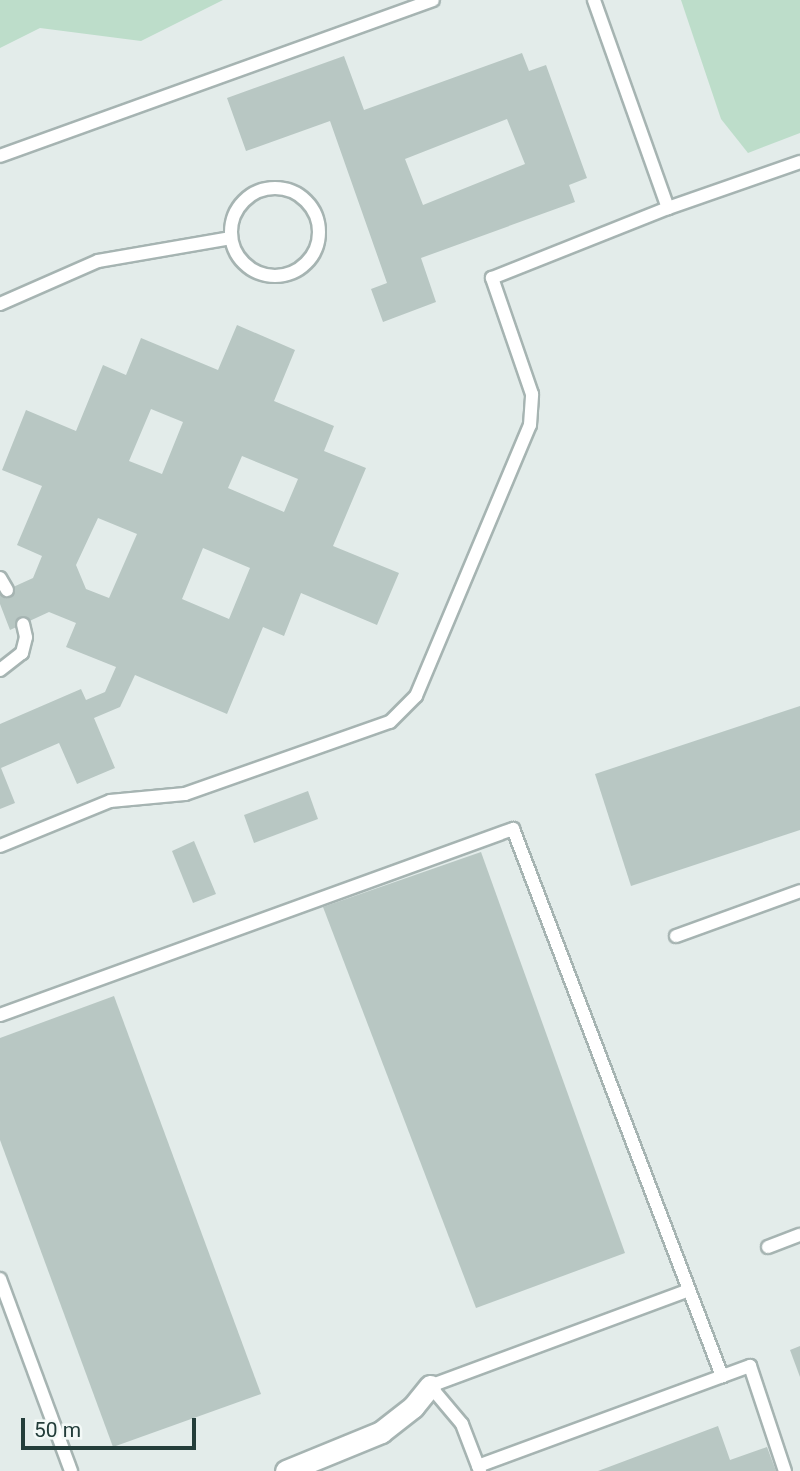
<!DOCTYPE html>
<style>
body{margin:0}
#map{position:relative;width:800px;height:1471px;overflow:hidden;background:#e3ecea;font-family:Roboto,sans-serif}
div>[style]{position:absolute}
.green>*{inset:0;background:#bdddca}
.building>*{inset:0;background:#b8c7c3}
.roads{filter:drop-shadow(2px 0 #a6b4b2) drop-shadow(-2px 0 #a6b4b2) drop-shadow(0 2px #a6b4b2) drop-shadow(0 -2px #a6b4b2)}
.lane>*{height:12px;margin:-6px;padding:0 6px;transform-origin:6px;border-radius:6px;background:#fff}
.lane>.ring{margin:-6px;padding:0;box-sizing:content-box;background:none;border:12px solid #fff;border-radius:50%}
.street>*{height:21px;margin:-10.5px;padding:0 10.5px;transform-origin:10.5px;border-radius:10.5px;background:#fff}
span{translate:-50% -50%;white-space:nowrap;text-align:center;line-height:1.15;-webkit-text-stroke:6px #f3f9f7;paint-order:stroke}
.scale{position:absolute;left:21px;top:1418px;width:175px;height:32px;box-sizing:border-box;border:4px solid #233d3a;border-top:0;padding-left:9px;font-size:21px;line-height:24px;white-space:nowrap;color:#233d3a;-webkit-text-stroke:5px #f3f9f7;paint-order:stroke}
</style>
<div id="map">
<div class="green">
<div style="clip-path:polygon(0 0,223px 0,141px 41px,40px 28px,0 48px)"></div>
<div style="clip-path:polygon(681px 0,800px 0,800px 133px,748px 153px,721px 119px)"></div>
</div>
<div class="building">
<div style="clip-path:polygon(evenodd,522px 53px,529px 71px,546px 65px,587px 178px,569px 185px,575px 202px,421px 258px,436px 302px,383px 322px,371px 289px,387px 283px,330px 121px,246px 151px,227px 98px,344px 56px,364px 110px,522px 53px,507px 119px,525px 164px,423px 205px,405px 159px,507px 119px)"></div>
<div style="clip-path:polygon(evenodd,237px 325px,295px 350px,274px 401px,334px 426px,324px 451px,366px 468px,333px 546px,399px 573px,377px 625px,301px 593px,284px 636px,263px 627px,227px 714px,135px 675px,120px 707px,94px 718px,115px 768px,77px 784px,59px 743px,1px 768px,15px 803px,0 809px,0 724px,81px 689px,86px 700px,105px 692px,116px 667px,66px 647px,76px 623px,49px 612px,10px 630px,0 604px,0 593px,33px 578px,42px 556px,17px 545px,42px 486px,2px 470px,26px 410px,76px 431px,103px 365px,126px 375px,141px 338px,218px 370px,237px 325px,151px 409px,183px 422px,162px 474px,129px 461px,151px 409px,237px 325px,242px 456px,298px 479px,284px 512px,228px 488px,242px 456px,237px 325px,98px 518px,137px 534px,109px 598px,86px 589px,76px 565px,98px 518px,237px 325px,203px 548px,250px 568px,229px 619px,182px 599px,203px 548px)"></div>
<div style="clip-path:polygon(800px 706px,800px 830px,631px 886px,595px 774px)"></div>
<div style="clip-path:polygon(308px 791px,318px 819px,254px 843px,244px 815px)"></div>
<div style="clip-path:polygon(194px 841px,216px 894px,193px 903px,172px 851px)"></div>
<div style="clip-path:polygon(481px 852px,625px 1253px,476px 1308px,323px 907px)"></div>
<div style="clip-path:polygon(114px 996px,261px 1394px,113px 1447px,0 1140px,0 1038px)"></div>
<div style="clip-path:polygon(800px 1346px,800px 1377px,790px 1350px)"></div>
<div style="clip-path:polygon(718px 1426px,730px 1460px,767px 1447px,776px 1471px,598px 1471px)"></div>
</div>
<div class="roads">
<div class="lane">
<div style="left:0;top:156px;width:460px;rotate:-19.8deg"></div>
<div class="ring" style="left:231px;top:188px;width:76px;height:76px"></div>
<div style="left:668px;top:208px;width:140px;rotate:-19.2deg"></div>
<div style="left:0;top:304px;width:107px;rotate:-23.7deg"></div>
<div style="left:98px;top:261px;width:135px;rotate:-9.8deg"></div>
<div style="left:0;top:578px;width:14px;rotate:60deg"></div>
<div style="left:0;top:670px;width:28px;rotate:-38deg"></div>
<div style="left:22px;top:653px;width:16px;rotate:-76deg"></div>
<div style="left:26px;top:637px;width:13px;rotate:-103deg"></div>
<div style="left:0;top:846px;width:119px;rotate:-22.2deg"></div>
<div style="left:110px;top:801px;width:75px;rotate:-5.3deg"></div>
<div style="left:185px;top:794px;width:217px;rotate:-19.4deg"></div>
<div style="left:390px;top:722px;width:37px;rotate:-45deg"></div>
<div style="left:416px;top:696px;width:294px;rotate:-67.2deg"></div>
<div style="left:530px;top:425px;width:31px;rotate:-86deg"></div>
<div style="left:532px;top:394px;width:123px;rotate:-109deg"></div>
<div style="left:492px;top:278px;width:189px;rotate:-21.7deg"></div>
<div style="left:668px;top:208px;width:221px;rotate:-109.6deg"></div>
<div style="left:676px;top:936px;width:132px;rotate:-19.9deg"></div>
<div style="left:0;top:1015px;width:546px;rotate:-19.93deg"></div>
<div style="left:513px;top:829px;width:586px;rotate:69.09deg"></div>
<div style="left:768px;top:1247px;width:34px;rotate:-21deg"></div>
<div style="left:0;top:1279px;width:205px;rotate:69.7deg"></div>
<div style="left:478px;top:1466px;width:290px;rotate:-20.2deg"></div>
<div style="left:750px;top:1366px;width:111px;rotate:71.6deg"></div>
<div style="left:480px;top:1471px;width:50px;rotate:-111deg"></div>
<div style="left:462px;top:1424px;width:50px;rotate:-130.1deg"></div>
<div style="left:430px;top:1386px;width:276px;rotate:-20.3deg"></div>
</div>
<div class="street">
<div style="left:286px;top:1471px;width:103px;rotate:-22.3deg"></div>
<div style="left:381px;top:1432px;width:41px;rotate:-38deg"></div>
<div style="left:413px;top:1407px;width:27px;rotate:-51deg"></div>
</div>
</div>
<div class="scale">50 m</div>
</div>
